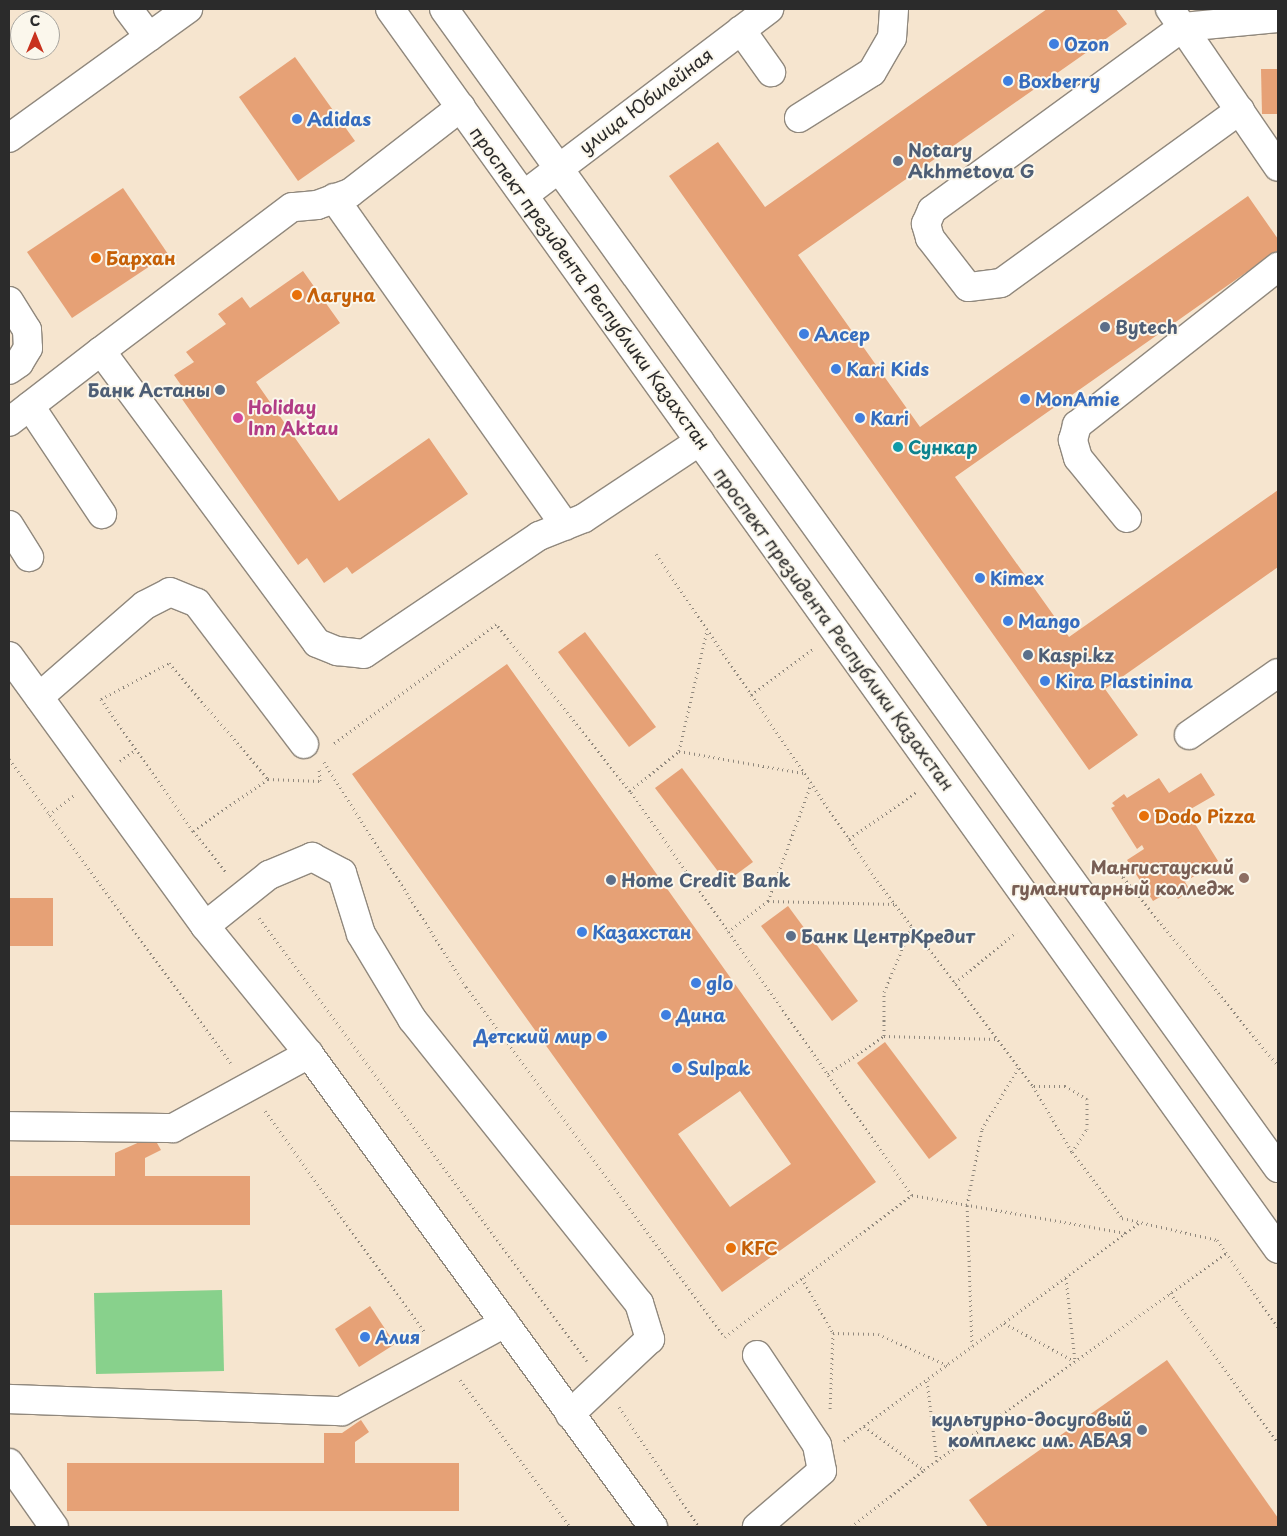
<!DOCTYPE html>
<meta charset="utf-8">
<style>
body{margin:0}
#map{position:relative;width:1287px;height:1536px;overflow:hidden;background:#f6e5cf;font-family:"Playpen Sans",sans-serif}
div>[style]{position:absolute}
.green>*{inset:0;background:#88d18c}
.building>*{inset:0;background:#e6a176}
.path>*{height:3px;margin-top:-1.5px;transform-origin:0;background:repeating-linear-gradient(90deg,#90887d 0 1px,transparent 0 5px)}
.roads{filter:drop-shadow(1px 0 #90887d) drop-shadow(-1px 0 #90887d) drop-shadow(0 1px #90887d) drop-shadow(0 -1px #90887d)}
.minor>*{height:28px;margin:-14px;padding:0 14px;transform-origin:14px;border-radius:14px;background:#fff}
.major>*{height:28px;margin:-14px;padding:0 14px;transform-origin:14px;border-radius:14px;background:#fff}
.dots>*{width:14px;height:14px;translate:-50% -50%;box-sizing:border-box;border:2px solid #fbf7ec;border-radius:50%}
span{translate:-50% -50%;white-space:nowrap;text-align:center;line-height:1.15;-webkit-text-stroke:4px #fbf7ec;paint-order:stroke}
.shop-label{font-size:18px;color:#366cbe;font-weight:700}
.left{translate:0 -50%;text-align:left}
.right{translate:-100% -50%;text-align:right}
.street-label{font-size:18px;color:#2b2b2b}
.service-label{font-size:18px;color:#4e5e75;font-weight:700}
.food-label{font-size:18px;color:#c56008;font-weight:700}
.hotel-label{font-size:18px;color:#b23c85;font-weight:700}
.culture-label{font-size:18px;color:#0d838f;font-weight:700}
.education-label{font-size:18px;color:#785e54;font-weight:700}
.frame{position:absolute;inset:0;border:10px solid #2b2b2b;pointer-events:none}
.north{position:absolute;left:10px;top:10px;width:50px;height:50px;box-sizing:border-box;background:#fbf7ec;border:1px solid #a8a59f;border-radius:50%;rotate:0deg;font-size:14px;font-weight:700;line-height:20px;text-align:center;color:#2b2b2b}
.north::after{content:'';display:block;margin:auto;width:18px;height:22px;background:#c8321e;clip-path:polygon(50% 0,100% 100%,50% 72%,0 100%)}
</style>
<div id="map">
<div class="green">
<div style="clip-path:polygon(222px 1290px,224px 1371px,96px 1374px,94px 1293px)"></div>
</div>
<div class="building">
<div style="clip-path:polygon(1047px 9px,1116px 9px,1127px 24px,798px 255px,920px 427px,1248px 196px,1278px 239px,1278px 250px,955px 477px,1069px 637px,1278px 490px,1278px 567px,1105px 689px,1138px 735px,1089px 770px,669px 176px,718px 142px,765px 207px)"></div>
<div style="clip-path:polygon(295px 57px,355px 141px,298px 181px,239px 97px)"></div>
<div style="clip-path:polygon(1261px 69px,1278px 69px,1278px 114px,1262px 114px)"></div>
<div style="clip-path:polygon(123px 188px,168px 254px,72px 318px,27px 252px)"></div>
<div style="clip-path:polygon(303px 271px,340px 323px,256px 382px,339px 501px,429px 438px,468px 494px,352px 574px,347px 567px,324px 583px,307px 558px,298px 565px,182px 399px,188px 395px,174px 375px,194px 362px,186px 352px,226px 324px,218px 314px,242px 297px,250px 308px)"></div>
<div style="clip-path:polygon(585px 632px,656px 727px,629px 747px,558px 652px)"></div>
<div style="clip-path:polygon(evenodd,507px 664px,876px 1182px,722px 1292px,352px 774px,507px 664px,740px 1091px,791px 1164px,730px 1207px,678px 1134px,740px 1091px)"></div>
<div style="clip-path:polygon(682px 768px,753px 862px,726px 882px,655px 788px)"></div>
<div style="clip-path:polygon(1201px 773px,1215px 795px,1182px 814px,1185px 818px,1181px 821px,1183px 825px,1192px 819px,1218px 861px,1185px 882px,1190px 890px,1178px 899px,1172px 890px,1153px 901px,1127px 860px,1144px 849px,1142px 845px,1137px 849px,1111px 808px,1115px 806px,1112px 803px,1124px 794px,1127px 798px,1159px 778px,1169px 793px)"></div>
<div style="clip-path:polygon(9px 898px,53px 898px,53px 946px,9px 946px)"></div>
<div style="clip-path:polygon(788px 906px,858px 1001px,832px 1021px,761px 926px)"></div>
<div style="clip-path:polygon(885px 1042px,957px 1138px,929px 1159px,857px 1063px)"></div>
<div style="clip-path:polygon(153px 1136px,161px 1150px,145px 1158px,145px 1176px,250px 1176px,250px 1225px,9px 1225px,9px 1176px,115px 1176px,115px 1153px)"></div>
<div style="clip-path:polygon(370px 1306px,395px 1344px,359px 1367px,335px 1329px)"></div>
<div style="clip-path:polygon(1167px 1360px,1278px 1518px,1278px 1527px,988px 1527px,969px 1500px)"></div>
<div style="clip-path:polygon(361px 1420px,369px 1432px,355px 1442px,355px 1463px,459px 1463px,459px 1511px,67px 1511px,67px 1463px,324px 1463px,324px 1433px,342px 1433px)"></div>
</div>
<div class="path">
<div style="left:656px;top:554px;width:395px;rotate:55.9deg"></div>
<div style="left:877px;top:881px;width:258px;rotate:52.7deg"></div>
<div style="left:169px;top:663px;width:153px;rotate:49.5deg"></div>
<div style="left:268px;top:779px;width:91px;rotate:145.3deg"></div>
<div style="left:193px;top:831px;width:161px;rotate:-124.9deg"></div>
<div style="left:101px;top:699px;width:77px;rotate:-27.9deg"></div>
<div style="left:751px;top:695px;width:77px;rotate:-36.6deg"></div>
<div style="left:679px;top:751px;width:126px;rotate:10.1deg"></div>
<div style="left:9px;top:759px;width:376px;rotate:53.9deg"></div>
<div style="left:120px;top:761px;width:19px;rotate:-35deg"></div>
<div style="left:324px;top:762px;width:266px;rotate:57.7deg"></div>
<div style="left:466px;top:987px;width:435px;rotate:53.5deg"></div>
<div style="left:725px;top:1337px;width:235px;rotate:-37.2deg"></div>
<div style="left:912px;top:1195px;width:493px;rotate:-124.9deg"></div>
<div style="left:630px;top:791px;width:214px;rotate:-128.7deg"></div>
<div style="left:496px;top:624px;width:202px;rotate:143.6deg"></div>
<div style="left:268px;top:779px;width:52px;rotate:2.2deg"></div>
<div style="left:320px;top:781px;width:13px;rotate:-94deg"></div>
<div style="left:630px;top:791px;width:63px;rotate:-39.2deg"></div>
<div style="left:679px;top:751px;width:123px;rotate:-76.9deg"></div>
<div style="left:49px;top:815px;width:33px;rotate:-38deg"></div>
<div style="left:193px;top:831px;width:53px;rotate:51.2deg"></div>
<div style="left:849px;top:839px;width:82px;rotate:-35deg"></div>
<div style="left:1102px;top:874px;width:9px;rotate:-36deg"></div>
<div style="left:1109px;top:869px;width:16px;rotate:30deg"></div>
<div style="left:1123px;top:877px;width:244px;rotate:50.6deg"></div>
<div style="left:768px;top:901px;width:127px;rotate:1.4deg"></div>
<div style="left:259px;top:918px;width:551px;rotate:53.48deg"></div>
<div style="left:728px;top:932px;width:51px;rotate:-37.8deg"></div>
<div style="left:768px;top:901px;width:125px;rotate:-69.8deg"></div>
<div style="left:955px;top:983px;width:80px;rotate:-39.9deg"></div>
<div style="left:884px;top:1036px;width:113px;rotate:1.5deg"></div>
<div style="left:828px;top:1074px;width:68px;rotate:-34.2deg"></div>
<div style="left:884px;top:1036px;width:44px;rotate:-90deg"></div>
<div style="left:884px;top:992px;width:72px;rotate:-67deg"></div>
<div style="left:265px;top:1111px;width:274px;rotate:54.2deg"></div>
<div style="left:1072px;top:1152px;width:27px;rotate:-57deg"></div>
<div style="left:1087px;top:1129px;width:30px;rotate:-90deg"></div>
<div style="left:1087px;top:1099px;width:26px;rotate:-149deg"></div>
<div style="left:1065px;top:1086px;width:32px;rotate:180deg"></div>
<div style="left:1033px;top:1086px;width:77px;rotate:59.4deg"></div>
<div style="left:1072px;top:1152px;width:83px;rotate:52.9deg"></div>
<div style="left:1122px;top:1218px;width:98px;rotate:13deg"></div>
<div style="left:1217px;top:1240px;width:106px;rotate:55deg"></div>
<div style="left:912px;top:1195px;width:217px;rotate:10.1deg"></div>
<div style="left:802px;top:1278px;width:63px;rotate:60.6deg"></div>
<div style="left:833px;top:1333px;width:78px;rotate:92.2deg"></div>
<div style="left:1066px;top:1278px;width:83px;rotate:83.8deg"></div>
<div style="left:1170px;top:1293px;width:185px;rotate:54.2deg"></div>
<div style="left:1004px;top:1323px;width:80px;rotate:28.5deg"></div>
<div style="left:833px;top:1333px;width:45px;rotate:1.3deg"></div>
<div style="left:878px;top:1334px;width:76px;rotate:24.2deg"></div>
<div style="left:972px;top:1346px;width:141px;rotate:-92deg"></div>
<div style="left:967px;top:1205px;width:77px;rotate:-78.8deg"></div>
<div style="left:982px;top:1129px;width:72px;rotate:-59.2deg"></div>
<div style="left:460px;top:1380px;width:184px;rotate:53.2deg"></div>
<div style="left:927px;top:1381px;width:81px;rotate:82.9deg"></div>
<div style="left:619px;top:1407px;width:144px;rotate:56.3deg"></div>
<div style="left:864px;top:1426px;width:74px;rotate:36.3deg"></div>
<div style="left:844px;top:1441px;width:367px;rotate:-36.5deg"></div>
<div style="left:851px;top:1527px;width:93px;rotate:-38deg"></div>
<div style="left:924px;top:1470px;width:372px;rotate:-35.7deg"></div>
</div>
<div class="roads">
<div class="minor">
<div style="left:128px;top:9px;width:35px;rotate:53deg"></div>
<div style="left:1170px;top:9px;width:191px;rotate:55.6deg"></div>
<div style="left:741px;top:30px;width:52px;rotate:54.5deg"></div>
<div style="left:461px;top:107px;width:140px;rotate:142.2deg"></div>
<div style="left:350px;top:193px;width:35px;rotate:160deg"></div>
<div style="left:317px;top:205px;width:25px;rotate:175deg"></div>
<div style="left:292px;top:207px;width:239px;rotate:143deg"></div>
<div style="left:101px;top:351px;width:363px;rotate:53.5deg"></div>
<div style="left:317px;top:643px;width:22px;rotate:22deg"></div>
<div style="left:337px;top:651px;width:27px;rotate:6deg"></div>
<div style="left:364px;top:654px;width:211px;rotate:-34deg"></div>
<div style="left:539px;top:536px;width:48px;rotate:-21.8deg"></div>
<div style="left:584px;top:518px;width:139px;rotate:-33.6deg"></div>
<div style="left:1240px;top:110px;width:295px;rotate:144.1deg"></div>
<div style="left:1001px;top:283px;width:33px;rotate:173deg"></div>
<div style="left:968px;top:287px;width:62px;rotate:-127.8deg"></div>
<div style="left:930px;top:238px;width:15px;rotate:-106deg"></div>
<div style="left:926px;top:224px;width:15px;rotate:-67deg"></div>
<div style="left:932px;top:210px;width:311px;rotate:-36.1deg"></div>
<div style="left:1183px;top:27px;width:95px;rotate:-5.4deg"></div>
<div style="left:799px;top:118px;width:86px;rotate:-32.2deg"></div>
<div style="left:872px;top:72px;width:39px;rotate:-60deg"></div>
<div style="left:892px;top:38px;width:29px;rotate:-86deg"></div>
<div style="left:9px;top:138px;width:221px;rotate:-35.8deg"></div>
<div style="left:524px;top:195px;width:308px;rotate:-37.2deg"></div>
<div style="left:334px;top:198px;width:401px;rotate:54.8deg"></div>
<div style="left:9px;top:301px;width:34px;rotate:58deg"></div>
<div style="left:27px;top:330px;width:18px;rotate:87deg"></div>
<div style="left:28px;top:348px;width:17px;rotate:121deg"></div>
<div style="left:19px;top:363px;width:12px;rotate:145deg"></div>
<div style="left:30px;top:406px;width:130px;rotate:56.3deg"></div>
<div style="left:9px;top:422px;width:116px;rotate:-37.7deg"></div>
<div style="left:1127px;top:518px;width:77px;rotate:-129.2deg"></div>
<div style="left:1078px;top:458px;width:19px;rotate:-106deg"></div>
<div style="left:1073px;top:440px;width:16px;rotate:-75deg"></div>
<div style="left:1077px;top:425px;width:256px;rotate:-38.2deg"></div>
<div style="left:9px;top:525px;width:38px;rotate:58deg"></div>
<div style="left:9px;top:656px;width:334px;rotate:54deg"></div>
<div style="left:205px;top:926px;width:165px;rotate:50.9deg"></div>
<div style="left:309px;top:1054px;width:585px;rotate:53.97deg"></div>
<div style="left:39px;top:697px;width:140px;rotate:-41deg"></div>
<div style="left:145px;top:605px;width:28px;rotate:-27deg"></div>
<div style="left:170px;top:592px;width:29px;rotate:22deg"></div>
<div style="left:197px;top:603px;width:177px;rotate:52.8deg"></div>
<div style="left:1189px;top:735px;width:108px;rotate:-34.9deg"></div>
<div style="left:205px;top:926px;width:82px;rotate:-38.6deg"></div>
<div style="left:269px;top:875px;width:47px;rotate:-22.7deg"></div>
<div style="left:312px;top:857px;width:34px;rotate:28deg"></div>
<div style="left:342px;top:873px;width:64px;rotate:72.7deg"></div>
<div style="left:361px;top:934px;width:99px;rotate:59deg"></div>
<div style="left:412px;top:1019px;width:364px;rotate:51.4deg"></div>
<div style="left:639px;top:1303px;width:38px;rotate:73deg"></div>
<div style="left:650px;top:1339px;width:110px;rotate:136.8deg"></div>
<div style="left:9px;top:1126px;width:164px;rotate:0.7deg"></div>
<div style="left:173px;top:1128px;width:155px;rotate:-28.6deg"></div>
<div style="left:757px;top:1355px;width:108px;rotate:56.3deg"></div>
<div style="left:817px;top:1445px;width:26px;rotate:79deg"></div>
<div style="left:822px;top:1471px;width:86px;rotate:139.3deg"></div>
<div style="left:9px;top:1399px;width:333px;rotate:2.1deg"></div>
<div style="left:342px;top:1411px;width:185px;rotate:-28.4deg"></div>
<div style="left:9px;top:1463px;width:78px;rotate:54.9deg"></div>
</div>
<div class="major">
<div style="left:390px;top:9px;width:1525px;rotate:54.39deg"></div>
<div style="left:444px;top:9px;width:1428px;rotate:54.26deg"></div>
</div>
</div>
<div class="dots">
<div style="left:1054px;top:44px;background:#3f7fe0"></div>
<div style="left:1008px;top:81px;background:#3f7fe0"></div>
<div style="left:297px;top:119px;background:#3f7fe0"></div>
<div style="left:898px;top:161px;background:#5c6f8a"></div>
<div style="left:96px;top:258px;background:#e8710a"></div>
<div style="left:297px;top:295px;background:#e8710a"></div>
<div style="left:1105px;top:327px;background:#5c6f8a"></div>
<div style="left:804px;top:334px;background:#3f7fe0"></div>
<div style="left:836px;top:369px;background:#3f7fe0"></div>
<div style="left:220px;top:390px;background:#5c6f8a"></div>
<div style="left:1025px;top:399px;background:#3f7fe0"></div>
<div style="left:238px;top:418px;background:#d1479c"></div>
<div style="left:860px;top:418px;background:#3f7fe0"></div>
<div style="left:898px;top:447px;background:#0f9aa8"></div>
<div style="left:980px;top:578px;background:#3f7fe0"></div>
<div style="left:1008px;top:621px;background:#3f7fe0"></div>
<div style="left:1028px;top:655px;background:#5c6f8a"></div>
<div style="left:1045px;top:681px;background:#3f7fe0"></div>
<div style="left:1144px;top:816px;background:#e8710a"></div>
<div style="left:1244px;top:878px;background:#8d6e63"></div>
<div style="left:611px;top:880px;background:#5c6f8a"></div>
<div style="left:582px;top:932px;background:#3f7fe0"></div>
<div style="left:791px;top:936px;background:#5c6f8a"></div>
<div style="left:696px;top:983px;background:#3f7fe0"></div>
<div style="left:666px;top:1015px;background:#3f7fe0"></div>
<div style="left:602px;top:1036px;background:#3f7fe0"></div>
<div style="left:677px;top:1068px;background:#3f7fe0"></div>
<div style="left:731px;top:1248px;background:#e8710a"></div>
<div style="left:365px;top:1337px;background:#3f7fe0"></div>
<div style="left:1142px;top:1430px;background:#5c6f8a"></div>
</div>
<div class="shop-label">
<span class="left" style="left:1064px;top:44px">Ozon</span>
<span class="left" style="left:1018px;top:81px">Boxberry</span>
<span class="left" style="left:307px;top:119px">Adidas</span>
<span class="left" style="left:814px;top:334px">Алсер</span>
<span class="left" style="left:846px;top:369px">Kari Kids</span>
<span class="left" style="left:1035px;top:399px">MonAmie</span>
<span class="left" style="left:870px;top:418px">Kari</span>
<span class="left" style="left:990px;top:578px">Kimex</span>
<span class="left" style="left:1018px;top:621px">Mango</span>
<span class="left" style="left:1055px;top:681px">Kira Plastinina</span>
<span class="left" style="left:592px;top:932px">Казахстан</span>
<span class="left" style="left:706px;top:983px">glo</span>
<span class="left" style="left:676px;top:1015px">Дина</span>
<span class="right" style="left:592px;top:1036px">Детский мир</span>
<span class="left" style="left:687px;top:1068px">Sulpak</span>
<span class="left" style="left:375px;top:1337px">Алия</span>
</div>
<div class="street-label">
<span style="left:646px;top:101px;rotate:-37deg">улица Юбилейная</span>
<span style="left:590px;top:288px;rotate:54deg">проспект президента Республики Казахстан</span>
<span style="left:834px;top:629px;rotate:54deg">проспект президента Республики Казахстан</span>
</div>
<div class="service-label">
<span class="left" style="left:908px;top:161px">Notary<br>Akhmetova G</span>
<span class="left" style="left:1115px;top:327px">Bytech</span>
<span class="right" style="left:210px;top:390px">Банк Астаны</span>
<span class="left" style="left:1038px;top:655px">Kaspi.kz</span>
<span class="left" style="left:621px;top:880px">Home Credit Bank</span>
<span class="left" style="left:801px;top:936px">Банк ЦентрКредит</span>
<span class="right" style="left:1132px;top:1430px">культурно-досуговый<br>комплекс им. АБАЯ</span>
</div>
<div class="food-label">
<span class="left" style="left:106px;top:258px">Бархан</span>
<span class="left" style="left:307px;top:295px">Лагуна</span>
<span class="left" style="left:1154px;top:816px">Dodo Pizza</span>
<span class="left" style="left:741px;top:1248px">KFC</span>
</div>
<div class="hotel-label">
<span class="left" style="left:248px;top:418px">Holiday<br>Inn Aktau</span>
</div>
<div class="culture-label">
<span class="left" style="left:908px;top:447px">Сункар</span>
</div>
<div class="education-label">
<span class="right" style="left:1234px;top:878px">Мангистауский<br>гуманитарный колледж</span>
</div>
<div class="frame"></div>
<div class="north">С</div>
</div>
